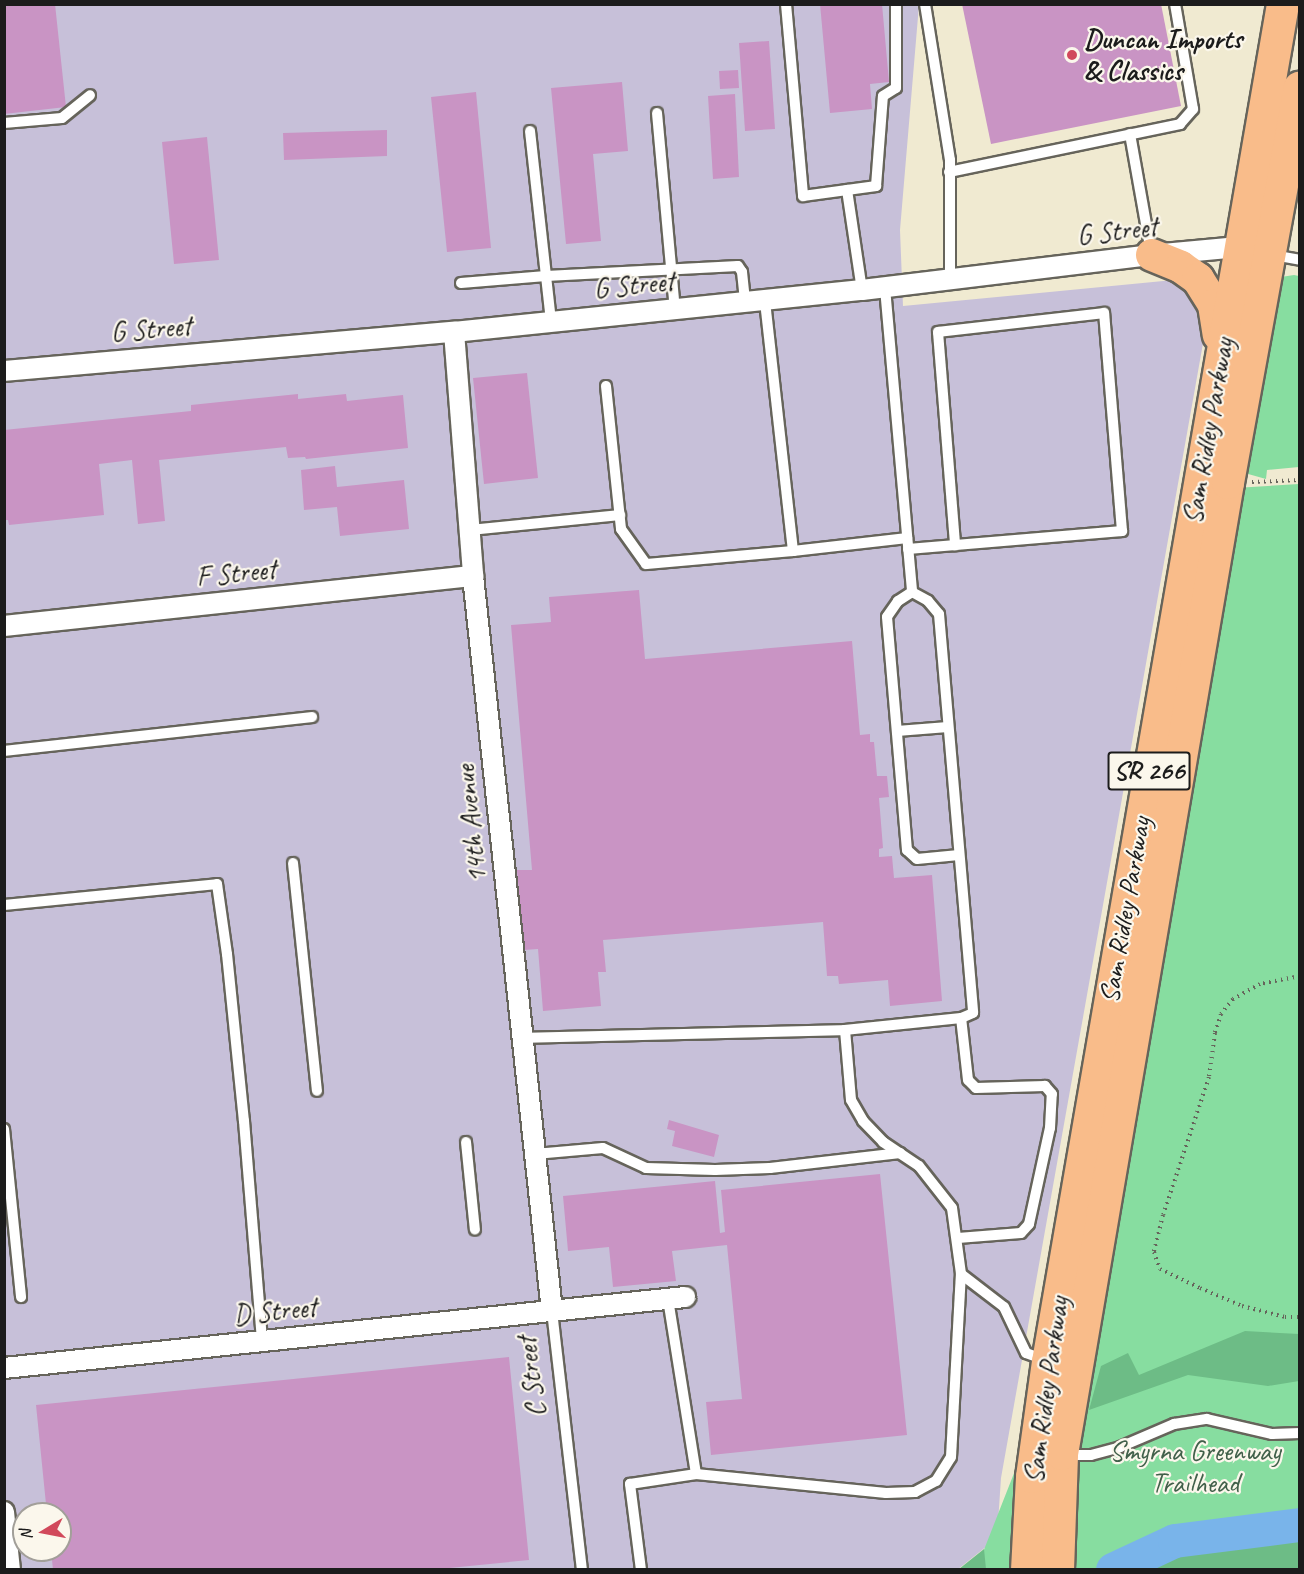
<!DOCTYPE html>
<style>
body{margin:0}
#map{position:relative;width:1304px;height:1574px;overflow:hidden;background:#f0ead1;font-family:Caveat,sans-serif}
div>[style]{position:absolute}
.industrial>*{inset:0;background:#c7c0d9}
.green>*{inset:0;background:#87dda0}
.forest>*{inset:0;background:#6dbc86}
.river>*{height:34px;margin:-17px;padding:0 17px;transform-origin:17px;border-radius:17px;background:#79b4ea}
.building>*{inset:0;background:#c994c4}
.path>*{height:4px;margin-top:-2px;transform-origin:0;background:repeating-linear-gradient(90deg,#66645b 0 1.5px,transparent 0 6px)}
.roads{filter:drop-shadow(2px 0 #66645b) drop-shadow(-2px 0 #66645b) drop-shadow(0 2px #66645b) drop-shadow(0 -2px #66645b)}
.service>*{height:10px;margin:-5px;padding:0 5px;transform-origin:5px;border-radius:5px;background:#fff}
.minor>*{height:20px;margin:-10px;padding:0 10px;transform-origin:10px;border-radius:10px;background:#fff}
.primary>*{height:32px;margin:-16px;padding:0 16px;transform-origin:16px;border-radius:16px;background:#f9bc8a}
.dots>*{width:16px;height:16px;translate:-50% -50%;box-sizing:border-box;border:3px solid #fbf7ec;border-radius:50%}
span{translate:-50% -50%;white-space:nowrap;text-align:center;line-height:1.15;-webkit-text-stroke:4.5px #fbf7ec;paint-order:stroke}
.shield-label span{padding:2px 4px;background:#fbf7ec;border:2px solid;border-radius:4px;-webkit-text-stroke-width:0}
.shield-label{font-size:27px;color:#1c1c1c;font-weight:700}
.poi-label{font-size:28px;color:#1c1c1c;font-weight:700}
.left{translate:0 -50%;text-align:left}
.street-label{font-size:28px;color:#1c1c1c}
.park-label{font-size:28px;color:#41604a}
.frame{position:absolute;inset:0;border:6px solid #1c1c1c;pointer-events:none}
.north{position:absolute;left:12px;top:1502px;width:60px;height:60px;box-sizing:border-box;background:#fbf7ec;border:2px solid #a29f99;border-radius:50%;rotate:260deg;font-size:16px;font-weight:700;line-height:24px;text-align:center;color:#1c1c1c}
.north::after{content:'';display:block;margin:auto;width:21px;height:27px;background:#d1495b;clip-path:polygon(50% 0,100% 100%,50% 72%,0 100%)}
</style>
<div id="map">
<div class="industrial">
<div style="clip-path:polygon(evenodd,5px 5px,919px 5px,900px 230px,903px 306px,1215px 276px,1001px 1478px,997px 1538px,957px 1570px,5px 1570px,5px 5px,24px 1514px,60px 1514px,60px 1550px,24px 1550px,24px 1514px)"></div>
</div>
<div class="green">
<div style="clip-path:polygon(1294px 275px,1299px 276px,1299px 467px,1267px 470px,1266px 479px,1241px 472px,1281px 277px)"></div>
<div style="clip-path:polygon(1299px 484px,1299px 1569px,976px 1570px,1064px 1346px,1235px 488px)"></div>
</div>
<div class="forest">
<div style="clip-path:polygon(1245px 1331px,1299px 1334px,1299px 1381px,1268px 1386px,1188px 1375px,1089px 1410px,1101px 1366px,1128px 1353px,1139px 1375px)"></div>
<div style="clip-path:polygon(1299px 1525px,1299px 1569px,1113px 1569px,1175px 1541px)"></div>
<div style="clip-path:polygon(984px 1549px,986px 1569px,959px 1569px)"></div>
</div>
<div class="river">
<div style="left:1113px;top:1570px;width:68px;rotate:-25.1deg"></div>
<div style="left:1175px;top:1541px;width:126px;rotate:-7.3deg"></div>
</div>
<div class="building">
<div style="clip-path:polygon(4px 4px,55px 4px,66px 107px,4px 114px)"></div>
<div style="clip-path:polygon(820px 4px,882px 4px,889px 82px,870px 84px,872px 109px,830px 113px)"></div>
<div style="clip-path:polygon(962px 4px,1161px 4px,1181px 106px,991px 144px)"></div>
<div style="clip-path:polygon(769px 41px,775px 129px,745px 131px,739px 43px)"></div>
<div style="clip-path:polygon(738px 70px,739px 88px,720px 89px,719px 71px)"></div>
<div style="clip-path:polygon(622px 82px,628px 151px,593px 154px,601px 241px,566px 244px,551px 88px)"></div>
<div style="clip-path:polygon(476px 92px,491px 248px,447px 252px,431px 97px)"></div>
<div style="clip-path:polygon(735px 94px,739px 177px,713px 179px,708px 96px)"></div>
<div style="clip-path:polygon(387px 130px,387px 156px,284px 160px,283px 133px)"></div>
<div style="clip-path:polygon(207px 137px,219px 260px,174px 264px,162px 142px)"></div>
<div style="clip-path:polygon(527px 373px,538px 478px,484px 484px,473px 378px)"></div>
<div style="clip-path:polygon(298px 394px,298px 399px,346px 394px,347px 401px,403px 395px,408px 448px,306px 459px,305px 457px,288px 458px,286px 447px,159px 460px,165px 521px,138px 524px,132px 460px,99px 464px,104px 515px,9px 525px,8px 520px,4px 520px,4px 430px,191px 411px,191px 405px)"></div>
<div style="clip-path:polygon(335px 466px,337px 487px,404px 480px,409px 529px,340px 536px,337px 507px,304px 510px,301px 470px)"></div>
<div style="clip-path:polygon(639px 590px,645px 659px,852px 641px,860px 735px,870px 734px,870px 742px,874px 742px,877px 776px,887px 776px,889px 797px,879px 798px,883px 848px,879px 849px,879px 857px,892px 856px,894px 878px,932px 875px,942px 1001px,890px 1006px,888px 980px,839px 984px,838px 976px,827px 976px,823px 922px,603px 940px,606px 972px,598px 972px,601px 1006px,543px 1011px,538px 949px,524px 950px,517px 870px,532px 870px,511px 625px,551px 622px,549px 597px)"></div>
<div style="clip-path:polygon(669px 1120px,719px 1135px,714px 1157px,672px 1146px,675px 1131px,667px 1129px)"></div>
<div style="clip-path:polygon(880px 1174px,907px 1435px,711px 1455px,706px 1402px,742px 1399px,727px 1245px,672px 1251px,676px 1281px,613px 1287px,609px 1247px,568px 1251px,563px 1196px,715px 1181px,720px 1233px,725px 1232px,721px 1190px)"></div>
<div style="clip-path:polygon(509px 1357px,529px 1560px,429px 1570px,53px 1570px,51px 1550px,60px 1550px,60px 1514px,47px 1514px,36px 1405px)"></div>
</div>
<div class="path">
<div style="left:1252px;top:482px;width:48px;rotate:-2.4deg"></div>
<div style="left:1300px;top:976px;width:41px;rotate:168.7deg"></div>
<div style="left:1260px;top:984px;width:31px;rotate:151deg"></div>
<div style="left:1233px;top:999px;width:19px;rotate:129deg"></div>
<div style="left:1221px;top:1014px;width:20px;rotate:108deg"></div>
<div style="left:1215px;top:1033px;width:44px;rotate:97.8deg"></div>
<div style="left:1209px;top:1077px;width:145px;rotate:108.4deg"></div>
<div style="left:1163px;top:1215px;width:38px;rotate:104deg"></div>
<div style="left:1154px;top:1252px;width:18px;rotate:71deg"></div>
<div style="left:1160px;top:1269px;width:44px;rotate:25.4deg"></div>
<div style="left:1200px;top:1288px;width:46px;rotate:23.2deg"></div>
<div style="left:1242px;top:1306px;width:44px;rotate:14.3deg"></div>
<div style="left:1285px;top:1317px;width:15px"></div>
</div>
<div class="roads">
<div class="service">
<div style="left:786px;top:4px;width:193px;rotate:84.9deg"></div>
<div style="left:803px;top:196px;width:74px;rotate:-7.8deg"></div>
<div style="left:876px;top:186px;width:90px;rotate:-85.6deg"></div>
<div style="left:883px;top:96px;width:15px;rotate:-32deg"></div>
<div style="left:896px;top:88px;width:84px;rotate:-90deg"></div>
<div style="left:925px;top:4px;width:158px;rotate:80.9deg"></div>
<div style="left:950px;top:160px;width:120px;rotate:90deg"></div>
<div style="left:657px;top:113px;width:197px;rotate:84.8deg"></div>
<div style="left:4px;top:123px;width:58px;rotate:-4.9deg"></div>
<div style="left:62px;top:118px;width:36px;rotate:-39deg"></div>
<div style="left:530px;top:131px;width:192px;rotate:83.7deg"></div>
<div style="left:1130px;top:134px;width:120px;rotate:79.9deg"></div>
<div style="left:949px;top:172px;width:236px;rotate:-11.7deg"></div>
<div style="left:1180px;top:124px;width:20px;rotate:-49deg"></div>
<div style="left:1193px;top:109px;width:107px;rotate:-99.7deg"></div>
<div style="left:847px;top:190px;width:101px;rotate:81.5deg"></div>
<div style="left:1273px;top:255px;width:27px;rotate:10deg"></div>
<div style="left:461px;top:283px;width:85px;rotate:-4.7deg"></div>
<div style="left:546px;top:276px;width:192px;rotate:-3deg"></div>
<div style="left:738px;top:266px;width:7px;rotate:56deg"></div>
<div style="left:742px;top:272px;width:30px;rotate:84deg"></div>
<div style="left:885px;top:288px;width:305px;rotate:84.9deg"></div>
<div style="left:912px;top:592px;width:18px;rotate:29deg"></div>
<div style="left:928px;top:601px;width:17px;rotate:50deg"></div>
<div style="left:939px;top:614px;width:400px;rotate:85.1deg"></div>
<div style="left:973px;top:1013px;width:13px;rotate:157deg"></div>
<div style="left:961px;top:1018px;width:117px;rotate:174.1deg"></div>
<div style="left:845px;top:1030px;width:70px;rotate:85.1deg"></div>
<div style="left:851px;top:1100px;width:24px;rotate:60deg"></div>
<div style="left:863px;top:1121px;width:29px;rotate:46deg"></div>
<div style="left:883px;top:1142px;width:43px;rotate:33.7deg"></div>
<div style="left:919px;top:1166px;width:53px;rotate:51.8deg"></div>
<div style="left:952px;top:1208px;width:67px;rotate:82.2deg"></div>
<div style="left:961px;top:1274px;width:54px;rotate:37.5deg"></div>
<div style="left:1004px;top:1307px;width:51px;rotate:64.4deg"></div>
<div style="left:1026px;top:1353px;width:20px;rotate:20deg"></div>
<div style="left:606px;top:386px;width:144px;rotate:84deg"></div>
<div style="left:621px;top:529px;width:43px;rotate:54.5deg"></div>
<div style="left:646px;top:564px;width:148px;rotate:-5.1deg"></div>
<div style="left:793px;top:551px;width:253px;rotate:-96.4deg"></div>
<div style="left:470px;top:530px;width:151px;rotate:-5.7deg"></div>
<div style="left:908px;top:549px;width:215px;rotate:-4.8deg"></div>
<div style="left:1122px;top:531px;width:219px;rotate:-94.7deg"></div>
<div style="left:1104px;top:313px;width:167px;rotate:173.5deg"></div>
<div style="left:938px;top:332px;width:214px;rotate:85.4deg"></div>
<div style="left:793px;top:551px;width:115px;rotate:-6.5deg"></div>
<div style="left:912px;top:592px;width:17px;rotate:147deg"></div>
<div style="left:898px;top:601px;width:19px;rotate:125deg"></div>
<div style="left:887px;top:617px;width:234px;rotate:85.1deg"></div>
<div style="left:907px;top:850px;width:13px;rotate:42deg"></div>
<div style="left:917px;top:859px;width:42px;rotate:-5.4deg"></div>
<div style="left:897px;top:731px;width:51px;rotate:-4.5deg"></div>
<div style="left:4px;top:751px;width:310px;rotate:-6.3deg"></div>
<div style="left:293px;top:863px;width:229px;rotate:84deg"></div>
<div style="left:4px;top:905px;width:214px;rotate:-5.6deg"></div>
<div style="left:217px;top:884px;width:71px;rotate:81.9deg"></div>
<div style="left:227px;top:954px;width:168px;rotate:84.2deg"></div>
<div style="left:244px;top:1121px;width:221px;rotate:85.3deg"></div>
<div style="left:523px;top:1038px;width:322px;rotate:-1.4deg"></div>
<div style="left:4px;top:1129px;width:169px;rotate:84.2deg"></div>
<div style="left:466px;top:1142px;width:88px;rotate:84.2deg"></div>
<div style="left:535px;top:1154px;width:68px;rotate:-5deg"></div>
<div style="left:603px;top:1148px;width:47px;rotate:24.9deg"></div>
<div style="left:646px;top:1168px;width:69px;rotate:1.7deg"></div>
<div style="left:715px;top:1170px;width:55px;rotate:-2.1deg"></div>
<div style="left:770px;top:1168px;width:131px;rotate:-6.6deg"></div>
<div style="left:958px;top:1238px;width:63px;rotate:-4.5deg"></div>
<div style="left:1021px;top:1233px;width:12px;rotate:-48deg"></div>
<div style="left:1029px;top:1224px;width:98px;rotate:-77.7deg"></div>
<div style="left:1050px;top:1128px;width:34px;rotate:-87deg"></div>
<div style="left:1052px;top:1094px;width:11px;rotate:-131deg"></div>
<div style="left:1045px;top:1086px;width:69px;rotate:178.3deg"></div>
<div style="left:976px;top:1088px;width:11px;rotate:-135deg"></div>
<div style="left:968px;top:1080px;width:62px;rotate:-96.4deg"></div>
<div style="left:668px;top:1299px;width:177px;rotate:80.9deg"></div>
<div style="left:696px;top:1474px;width:191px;rotate:5.7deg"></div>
<div style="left:886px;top:1493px;width:29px;rotate:-2deg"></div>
<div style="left:915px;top:1492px;width:24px;rotate:-28deg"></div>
<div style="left:936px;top:1481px;width:28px;rotate:-58deg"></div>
<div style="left:951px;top:1457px;width:183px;rotate:-86.9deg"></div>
<div style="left:552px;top:1311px;width:261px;rotate:83.4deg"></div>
<div style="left:1065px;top:1455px;width:26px"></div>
<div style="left:1091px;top:1455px;width:30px;rotate:-15deg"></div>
<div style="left:1120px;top:1447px;width:59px;rotate:-23.1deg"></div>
<div style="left:1174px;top:1424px;width:33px;rotate:-9deg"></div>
<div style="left:1207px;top:1419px;width:67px;rotate:13deg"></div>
<div style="left:1272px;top:1434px;width:28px;rotate:-2deg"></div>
<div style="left:641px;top:1570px;width:87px;rotate:-97.3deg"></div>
<div style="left:630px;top:1484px;width:67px;rotate:-8.6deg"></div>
</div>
<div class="minor">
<div style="left:454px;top:332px;width:245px;rotate:85.5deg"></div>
<div style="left:473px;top:576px;width:739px;rotate:83.87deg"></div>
<div style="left:4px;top:371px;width:452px;rotate:-5deg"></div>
<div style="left:454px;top:332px;width:410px;rotate:-5.9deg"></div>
<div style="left:862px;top:290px;width:292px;rotate:-6.9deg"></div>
<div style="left:1152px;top:255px;width:87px;rotate:-5.3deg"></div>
<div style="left:1239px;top:247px;width:12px;rotate:14deg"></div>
<div style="left:4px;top:626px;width:472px;rotate:-6.1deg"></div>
<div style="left:4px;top:1368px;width:685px;rotate:-5.95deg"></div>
<div style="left:4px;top:1512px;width:58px;rotate:84.1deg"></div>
</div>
<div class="primary">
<div style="left:1152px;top:255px;width:31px;rotate:22deg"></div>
<div style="left:1181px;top:267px;width:21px;rotate:35deg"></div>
<div style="left:1198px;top:279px;width:31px;rotate:58deg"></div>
<div style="left:1214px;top:305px;width:30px;rotate:81deg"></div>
<div style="left:1027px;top:1570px;width:93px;rotate:-86.9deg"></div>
<div style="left:1032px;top:1477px;width:116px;rotate:-82.1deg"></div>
<div style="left:1048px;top:1362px;width:1378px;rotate:-80.18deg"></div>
<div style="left:1058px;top:1570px;width:116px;rotate:-88deg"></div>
<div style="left:1062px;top:1454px;width:985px;rotate:-80.3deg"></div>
<div style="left:1228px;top:483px;width:402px;rotate:-79.7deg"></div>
</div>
</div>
<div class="dots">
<div style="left:1072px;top:55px;background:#d1495b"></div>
</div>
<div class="shield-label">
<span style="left:1149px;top:771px">SR 266</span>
</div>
<div class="poi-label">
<span class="left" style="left:1084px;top:55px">Duncan Imports<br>&amp; Classics</span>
</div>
<div class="street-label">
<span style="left:1117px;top:231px;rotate:-7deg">G Street</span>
<span style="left:634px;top:285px;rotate:-6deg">G Street</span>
<span style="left:151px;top:329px;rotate:-5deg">G Street</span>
<span style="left:1208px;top:431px;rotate:-80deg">Sam Ridley Parkway</span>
<span style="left:236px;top:573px;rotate:-6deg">F Street</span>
<span style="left:471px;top:824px;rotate:-96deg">14th Avenue</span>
<span style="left:1125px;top:910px;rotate:-80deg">Sam Ridley Parkway</span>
<span style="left:275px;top:1311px;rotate:-6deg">D Street</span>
<span style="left:531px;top:1377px;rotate:-97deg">C Street</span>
<span style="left:1046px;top:1390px;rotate:-82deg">Sam Ridley Parkway</span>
</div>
<div class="park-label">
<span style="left:1195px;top:1467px">Smyrna Greenway<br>Trailhead</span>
</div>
<div class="frame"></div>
<div class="north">N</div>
</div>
